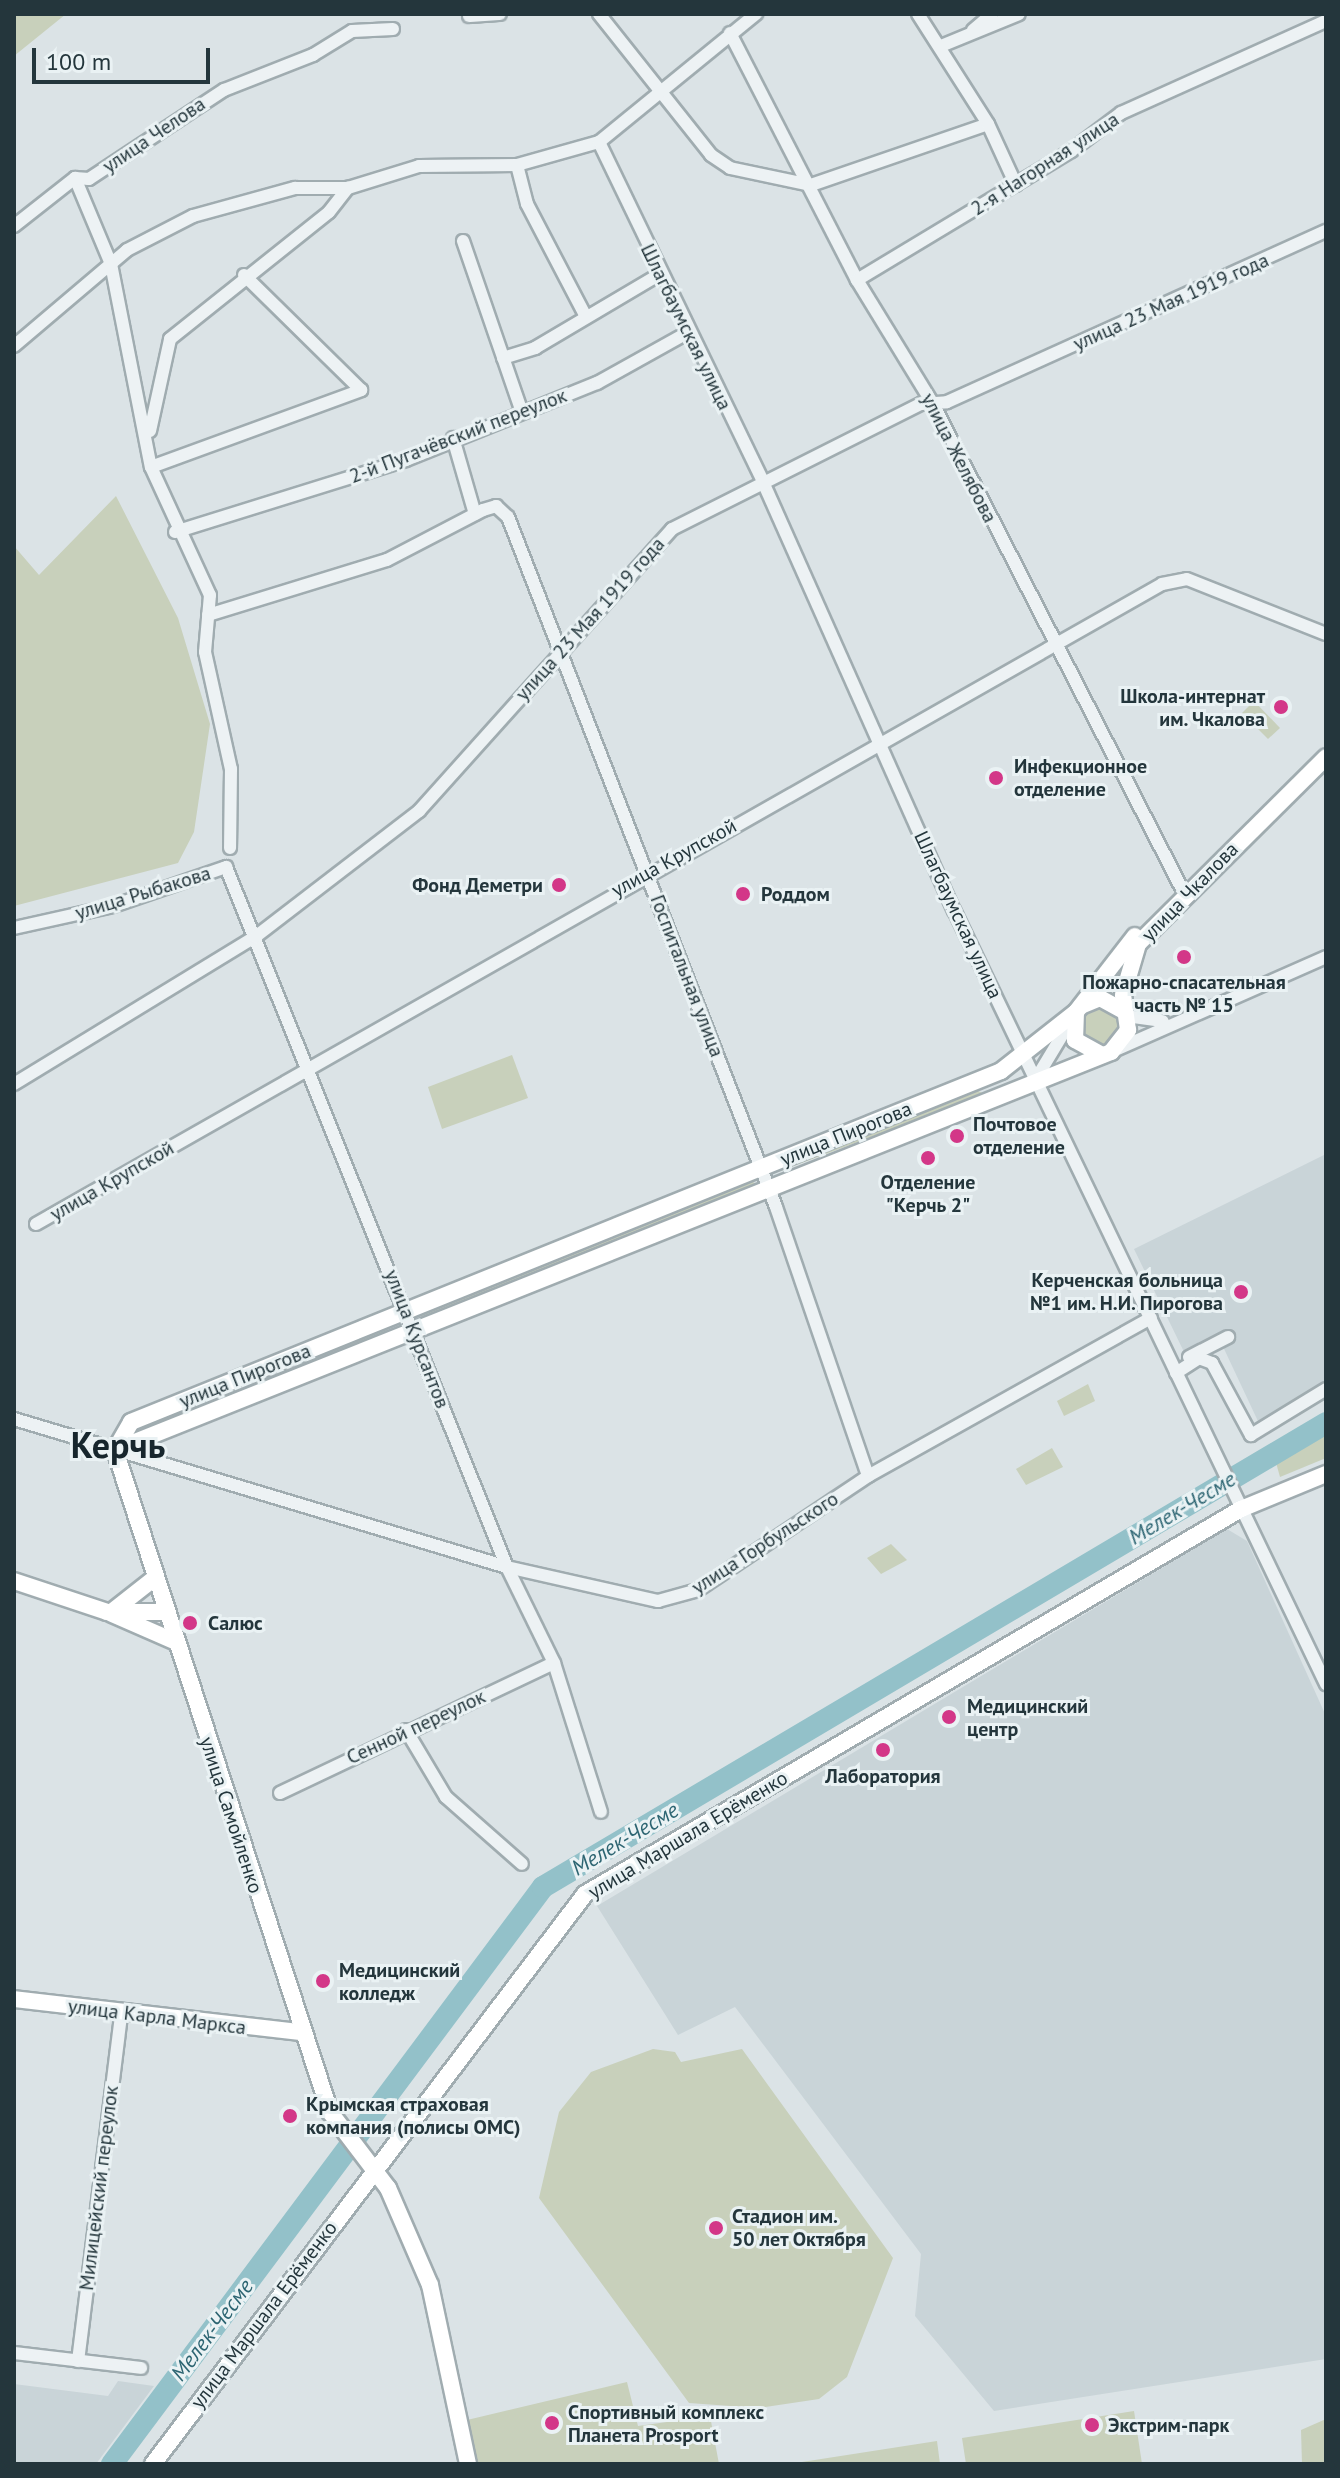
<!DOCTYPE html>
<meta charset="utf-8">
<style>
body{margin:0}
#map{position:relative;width:1340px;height:2478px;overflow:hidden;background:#dbe3e6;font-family:"PT Sans",sans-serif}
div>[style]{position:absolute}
.built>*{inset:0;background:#c9d4d8}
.green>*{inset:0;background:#c8d0bb}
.round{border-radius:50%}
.river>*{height:22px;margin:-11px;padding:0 11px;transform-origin:11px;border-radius:11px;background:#93c1c9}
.roads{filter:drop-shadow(2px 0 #a0acb0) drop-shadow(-2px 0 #a0acb0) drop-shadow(0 2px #a0acb0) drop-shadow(0 -2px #a0acb0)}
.minor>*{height:12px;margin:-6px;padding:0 6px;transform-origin:6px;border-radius:6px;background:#edf2f4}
.major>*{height:16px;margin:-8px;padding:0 8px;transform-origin:8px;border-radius:8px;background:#fff}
.dots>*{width:22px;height:22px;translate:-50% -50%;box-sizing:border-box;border:4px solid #eaf2f4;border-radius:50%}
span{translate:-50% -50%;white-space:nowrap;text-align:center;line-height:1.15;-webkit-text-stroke:6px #eaf2f4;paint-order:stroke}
.street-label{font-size:20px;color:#24363c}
.poi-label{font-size:20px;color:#24363c;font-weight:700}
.right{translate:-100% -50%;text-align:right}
.left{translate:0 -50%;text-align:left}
.water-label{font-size:22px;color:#2d6572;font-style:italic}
.town-label{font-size:36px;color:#17262d;font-weight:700}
.frame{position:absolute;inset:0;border:16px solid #24363c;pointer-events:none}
.scale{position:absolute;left:32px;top:48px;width:178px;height:36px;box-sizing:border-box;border:4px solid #24363c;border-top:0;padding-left:10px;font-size:24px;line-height:28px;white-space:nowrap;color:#24363c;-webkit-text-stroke:6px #eaf2f4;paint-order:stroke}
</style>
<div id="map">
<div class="built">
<div style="clip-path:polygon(1326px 1154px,1326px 1394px,1264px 1434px,1218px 1336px,1185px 1354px,1134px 1249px)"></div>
<div style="clip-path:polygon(1227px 1529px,1247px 1541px,1326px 1716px,1326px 2359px,994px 2411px,915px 2316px,921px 2254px,735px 2007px,678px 2035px,597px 1906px)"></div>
<div style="clip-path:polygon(118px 2381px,154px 2386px,96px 2464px,14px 2464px,14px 2384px,108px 2396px)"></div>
</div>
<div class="green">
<div style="clip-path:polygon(14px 14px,66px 14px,14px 56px)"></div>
<div style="clip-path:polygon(116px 496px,178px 618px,210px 724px,194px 832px,178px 863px,14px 906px,14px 546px,39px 575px)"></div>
<div style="clip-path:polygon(1254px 701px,1280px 728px,1268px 739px,1242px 713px)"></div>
<div class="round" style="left:1081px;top:1008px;width:38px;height:38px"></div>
<div style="clip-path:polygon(512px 1055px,528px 1098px,442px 1129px,428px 1087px)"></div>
<div style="clip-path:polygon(978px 1091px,985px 1094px,770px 1175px,774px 1170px)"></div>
<div style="clip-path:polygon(750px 1181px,760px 1185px,422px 1318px,423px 1312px)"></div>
<div style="clip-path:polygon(382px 1329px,392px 1332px,133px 1442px,124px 1433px)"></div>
<div style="clip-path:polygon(1088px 1384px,1095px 1401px,1064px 1416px,1057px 1401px)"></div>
<div style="clip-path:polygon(1326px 1429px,1326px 1458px,1280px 1477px,1275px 1459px)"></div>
<div style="clip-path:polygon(1052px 1448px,1063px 1467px,1026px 1485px,1016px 1469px)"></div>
<div style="clip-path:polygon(891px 1544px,907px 1560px,881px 1574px,867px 1558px)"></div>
<div style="clip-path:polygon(653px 2049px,675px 2052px,681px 2062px,742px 2049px,893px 2258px,847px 2377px,819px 2399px,758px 2408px,689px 2403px,539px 2198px,559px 2112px,591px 2072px)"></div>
<div style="clip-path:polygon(627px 2382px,638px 2426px,710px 2416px,719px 2464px,478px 2464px,467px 2420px)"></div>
<div style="clip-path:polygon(1134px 2411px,1142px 2464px,966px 2464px,962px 2438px)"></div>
<div style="clip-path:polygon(1326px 2419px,1326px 2464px,1302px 2464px,1301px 2430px)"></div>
<div style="clip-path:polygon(937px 2441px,940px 2464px,789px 2464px)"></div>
</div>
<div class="river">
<div style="left:112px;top:2464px;width:720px;rotate:-53.24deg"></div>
<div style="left:543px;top:1887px;width:910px;rotate:-30.65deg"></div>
</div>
<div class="roads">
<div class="minor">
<div style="left:599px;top:14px;width:180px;rotate:51.5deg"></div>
<div style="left:711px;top:155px;width:23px;rotate:34deg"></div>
<div style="left:730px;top:168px;width:83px;rotate:11.9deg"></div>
<div style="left:811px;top:185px;width:187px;rotate:-19deg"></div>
<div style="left:918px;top:14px;width:130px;rotate:57.5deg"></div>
<div style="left:988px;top:124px;width:67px;rotate:65.3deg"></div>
<div style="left:469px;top:16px;width:31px;rotate:-4deg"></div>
<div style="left:973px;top:30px;width:25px;rotate:-40deg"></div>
<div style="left:730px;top:33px;width:278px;rotate:62.8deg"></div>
<div style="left:857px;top:280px;width:145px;rotate:58.5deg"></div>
<div style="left:933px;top:404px;width:543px;rotate:62.82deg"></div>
<div style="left:941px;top:46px;width:84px;rotate:-22.3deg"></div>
<div style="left:599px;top:142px;width:377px;rotate:64.2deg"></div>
<div style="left:763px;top:482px;width:469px;rotate:66deg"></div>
<div style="left:954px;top:910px;width:859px;rotate:64.33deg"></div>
<div style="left:517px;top:165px;width:40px;rotate:75.6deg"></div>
<div style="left:527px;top:204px;width:123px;rotate:62.4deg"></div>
<div style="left:75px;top:178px;width:93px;rotate:67.3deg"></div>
<div style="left:111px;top:264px;width:207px;rotate:78.9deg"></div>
<div style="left:151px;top:467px;width:141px;rotate:65.3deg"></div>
<div style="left:210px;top:595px;width:57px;rotate:95deg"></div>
<div style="left:205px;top:652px;width:120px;rotate:77.5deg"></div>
<div style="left:231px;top:769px;width:79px;rotate:90.7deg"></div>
<div style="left:14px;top:226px;width:78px;rotate:-38.2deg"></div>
<div style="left:75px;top:178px;width:14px;rotate:4deg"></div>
<div style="left:89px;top:179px;width:162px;rotate:-33.4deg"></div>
<div style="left:224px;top:90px;width:96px;rotate:-21.5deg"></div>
<div style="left:313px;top:55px;width:46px;rotate:-31.6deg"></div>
<div style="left:352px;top:31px;width:41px;rotate:-2.8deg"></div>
<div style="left:463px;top:241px;width:181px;rotate:71deg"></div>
<div style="left:857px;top:280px;width:250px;rotate:-31.1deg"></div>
<div style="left:1071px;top:151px;width:63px;rotate:-37.2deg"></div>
<div style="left:1121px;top:113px;width:225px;rotate:-24.2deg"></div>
<div style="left:14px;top:346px;width:148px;rotate:-40.3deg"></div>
<div style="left:127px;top:250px;width:74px;rotate:-27.3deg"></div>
<div style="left:193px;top:216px;width:106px;rotate:-15.4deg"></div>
<div style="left:295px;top:188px;width:53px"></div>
<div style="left:348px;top:188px;width:74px;rotate:-17.2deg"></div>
<div style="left:419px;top:166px;width:98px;rotate:-0.6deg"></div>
<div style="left:517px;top:165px;width:85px;rotate:-15.7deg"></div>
<div style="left:599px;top:142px;width:203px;rotate:-39.2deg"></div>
<div style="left:503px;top:358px;width:34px;rotate:-17deg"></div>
<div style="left:535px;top:348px;width:145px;rotate:-30.6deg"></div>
<div style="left:150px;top:431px;width:94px;rotate:-77.7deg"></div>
<div style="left:170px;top:339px;width:203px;rotate:-38.6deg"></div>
<div style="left:329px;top:212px;width:31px;rotate:-52deg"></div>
<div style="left:453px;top:438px;width:79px;rotate:73.9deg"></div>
<div style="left:151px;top:467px;width:224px;rotate:-20.1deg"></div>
<div style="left:361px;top:390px;width:164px;rotate:-135.5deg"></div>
<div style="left:175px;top:532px;width:242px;rotate:-17.3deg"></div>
<div style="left:406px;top:460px;width:206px;rotate:-22deg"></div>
<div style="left:597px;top:383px;width:103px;rotate:-29.1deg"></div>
<div style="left:208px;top:615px;width:187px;rotate:-17.1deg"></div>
<div style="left:387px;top:560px;width:108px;rotate:-27.5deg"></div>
<div style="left:483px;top:510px;width:14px;rotate:-17deg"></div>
<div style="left:496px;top:506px;width:16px;rotate:43deg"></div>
<div style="left:508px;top:517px;width:740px;rotate:68.77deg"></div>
<div style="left:776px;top:1207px;width:284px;rotate:71.1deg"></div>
<div style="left:14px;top:928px;width:101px;rotate:-12.5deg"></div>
<div style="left:113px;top:906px;width:120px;rotate:-19deg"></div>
<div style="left:226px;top:867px;width:754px;rotate:68.13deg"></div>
<div style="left:507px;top:1567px;width:107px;rotate:63.9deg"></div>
<div style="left:554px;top:1663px;width:156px;rotate:72.5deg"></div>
<div style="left:1126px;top:1016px;width:37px;rotate:8deg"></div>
<div style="left:1113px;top:1051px;width:233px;rotate:-23.8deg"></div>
<div style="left:1037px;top:1077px;width:68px;rotate:-58.9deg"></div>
<div style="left:14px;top:1084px;width:282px;rotate:-31.4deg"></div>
<div style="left:255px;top:937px;width:207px;rotate:-37.5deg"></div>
<div style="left:419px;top:811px;width:379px;rotate:-48.1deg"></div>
<div style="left:672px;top:529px;width:279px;rotate:-26.7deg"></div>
<div style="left:921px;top:404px;width:26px;rotate:-4deg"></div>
<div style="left:947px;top:402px;width:416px;rotate:-24.3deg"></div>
<div style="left:36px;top:1224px;width:1295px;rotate:-29.61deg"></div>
<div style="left:1162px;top:584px;width:25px;rotate:-11deg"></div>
<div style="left:1187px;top:579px;width:149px;rotate:21.6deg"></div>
<div style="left:1189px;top:1357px;width:44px;rotate:-27.1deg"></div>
<div style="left:1176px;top:1373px;width:27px;rotate:-33deg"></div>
<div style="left:1199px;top:1358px;width:14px;rotate:21deg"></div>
<div style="left:1212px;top:1363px;width:82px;rotate:61.6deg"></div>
<div style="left:1251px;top:1435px;width:88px;rotate:-31.5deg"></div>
<div style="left:14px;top:1419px;width:515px;rotate:16.71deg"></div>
<div style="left:507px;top:1567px;width:155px;rotate:12.7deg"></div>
<div style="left:658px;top:1601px;width:41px;rotate:-15.4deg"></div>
<div style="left:698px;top:1590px;width:205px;rotate:-33.8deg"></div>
<div style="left:868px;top:1476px;width:324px;rotate:-29.2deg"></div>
<div style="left:406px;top:1730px;width:78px;rotate:59.2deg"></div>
<div style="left:446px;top:1797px;width:101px;rotate:41.4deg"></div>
<div style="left:280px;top:1793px;width:303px;rotate:-25.4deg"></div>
<div style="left:14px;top:2353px;width:128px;rotate:6.7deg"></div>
<div style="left:78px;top:2361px;width:349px;rotate:-82.9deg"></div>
</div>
<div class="major">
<div style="left:1081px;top:1006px;width:21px;rotate:-23deg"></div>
<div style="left:1100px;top:998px;width:25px;rotate:29deg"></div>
<div style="left:1076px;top:1012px;width:28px;rotate:92deg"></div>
<div style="left:1075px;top:1040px;width:31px;rotate:29deg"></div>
<div style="left:115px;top:1450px;width:1073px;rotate:-21.78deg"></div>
<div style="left:1111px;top:1052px;width:28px;rotate:-52deg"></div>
<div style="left:1128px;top:1030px;width:35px;rotate:-98deg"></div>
<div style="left:1123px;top:995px;width:53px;rotate:-73.6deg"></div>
<div style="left:1138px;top:944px;width:265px;rotate:-44.8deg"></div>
<div style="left:115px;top:1450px;width:32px;rotate:-60deg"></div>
<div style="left:131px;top:1422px;width:938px;rotate:-21.97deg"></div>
<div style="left:1001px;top:1071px;width:95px;rotate:-38.2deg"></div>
<div style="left:1076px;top:1012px;width:96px;rotate:-52.2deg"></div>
<div style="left:115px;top:1450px;width:696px;rotate:72.01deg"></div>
<div style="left:330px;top:2112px;width:96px;rotate:52.7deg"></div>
<div style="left:388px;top:2188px;width:106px;rotate:66.6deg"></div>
<div style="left:430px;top:2285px;width:183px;rotate:78deg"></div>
<div style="left:14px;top:1581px;width:98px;rotate:18.4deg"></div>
<div style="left:107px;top:1612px;width:59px"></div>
<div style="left:114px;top:1610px;width:53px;rotate:-38.2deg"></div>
<div style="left:112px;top:1614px;width:70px;rotate:23.6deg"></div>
<div style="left:14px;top:1999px;width:289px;rotate:6.6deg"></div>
<div style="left:153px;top:2464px;width:715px;rotate:-52.84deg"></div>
<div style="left:585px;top:1894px;width:761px;rotate:-30.41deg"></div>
<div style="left:1241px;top:1509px;width:92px;rotate:-22.4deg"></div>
</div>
</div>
<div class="dots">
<div style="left:1281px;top:707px;background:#d33788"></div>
<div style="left:996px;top:778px;background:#d33788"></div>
<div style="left:559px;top:885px;background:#d33788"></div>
<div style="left:743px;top:894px;background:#d33788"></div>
<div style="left:1184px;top:957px;background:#d33788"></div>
<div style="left:957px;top:1136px;background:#d33788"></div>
<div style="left:928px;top:1158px;background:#d33788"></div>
<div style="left:1241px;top:1292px;background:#d33788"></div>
<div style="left:190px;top:1623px;background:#d33788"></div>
<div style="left:949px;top:1717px;background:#d33788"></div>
<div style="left:883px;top:1750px;background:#d33788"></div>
<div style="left:323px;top:1981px;background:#d33788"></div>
<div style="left:290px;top:2116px;background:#d33788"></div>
<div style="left:716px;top:2228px;background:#d33788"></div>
<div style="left:552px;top:2423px;background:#d33788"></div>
<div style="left:1092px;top:2425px;background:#d33788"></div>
</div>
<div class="street-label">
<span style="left:154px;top:135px;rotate:-34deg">улица Челова</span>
<span style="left:1045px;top:164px;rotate:-33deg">2-я Нагорная улица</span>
<span style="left:1171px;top:302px;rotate:-24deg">улица 23 Мая 1919 года</span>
<span style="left:686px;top:327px;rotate:64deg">Шлагбаумская улица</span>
<span style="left:458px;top:436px;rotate:-21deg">2-й Пугачёвский переулок</span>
<span style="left:959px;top:458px;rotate:63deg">улица Желябова</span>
<span style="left:590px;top:619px;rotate:-48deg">улица 23 Мая 1919 года</span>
<span style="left:674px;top:858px;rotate:-29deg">улица Крупской</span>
<span style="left:1190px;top:892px;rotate:-46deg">улица Чкалова</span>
<span style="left:143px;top:893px;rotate:-17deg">улица Рыбакова</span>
<span style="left:958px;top:915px;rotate:65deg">Шлагбаумская улица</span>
<span style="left:687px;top:976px;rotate:69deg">Госпитальная улица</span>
<span style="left:846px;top:1134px;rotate:-22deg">улица Пирогова</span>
<span style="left:112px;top:1181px;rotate:-30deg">улица Крупской</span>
<span style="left:417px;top:1339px;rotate:69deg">улица Курсантов</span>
<span style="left:245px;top:1376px;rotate:-22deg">улица Пирогова</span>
<span style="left:765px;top:1543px;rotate:-33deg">улица Горбульского</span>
<span style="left:416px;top:1727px;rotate:-25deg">Сенной переулок</span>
<span style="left:231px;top:1815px;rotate:72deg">улица Самойленко</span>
<span style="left:688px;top:1835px;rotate:-31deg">улица Маршала Ерёменко</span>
<span style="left:157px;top:2017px;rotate:7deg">улица Карла Маркса</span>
<span style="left:99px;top:2188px;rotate:-83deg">Милицейский переулок</span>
<span style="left:264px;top:2315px;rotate:-53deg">улица Маршала Ерёменко</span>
</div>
<div class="poi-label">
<span class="right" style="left:1265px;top:708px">Школа-интернат<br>им. Чкалова</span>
<span class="left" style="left:1014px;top:778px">Инфекционное<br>отделение</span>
<span class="right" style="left:543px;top:885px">Фонд Деметри</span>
<span class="left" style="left:761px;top:894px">Роддом</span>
<span style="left:1184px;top:994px">Пожарно-спасательная<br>часть № 15</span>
<span class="left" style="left:973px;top:1136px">Почтовое<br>отделение</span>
<span style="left:928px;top:1194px">Отделение<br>"Керчь 2"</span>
<span class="right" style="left:1223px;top:1292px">Керченская больница<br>№1 им. Н.И. Пирогова</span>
<span class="left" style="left:208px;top:1623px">Салюс</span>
<span class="left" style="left:967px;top:1718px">Медицинский<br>центр</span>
<span style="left:883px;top:1776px">Лаборатория</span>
<span class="left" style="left:339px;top:1982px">Медицинский<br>колледж</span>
<span class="left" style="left:306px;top:2116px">Крымская страховая<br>компания (полисы ОМС)</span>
<span class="left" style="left:732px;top:2228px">Стадион им.<br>50 лет Октября</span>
<span class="left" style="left:568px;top:2424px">Спортивный комплекс<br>Планета Prosport</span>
<span class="left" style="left:1108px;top:2425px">Экстрим-парк</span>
</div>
<div class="water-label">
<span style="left:1182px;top:1508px;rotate:-31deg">Мелек-Чесме</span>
<span style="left:625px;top:1839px;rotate:-31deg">Мелек-Чесме</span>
<span style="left:212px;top:2330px;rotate:-53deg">Мелек-Чесме</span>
</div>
<div class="town-label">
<span style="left:118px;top:1445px">Керчь</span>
</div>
<div class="frame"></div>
<div class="scale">100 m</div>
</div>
